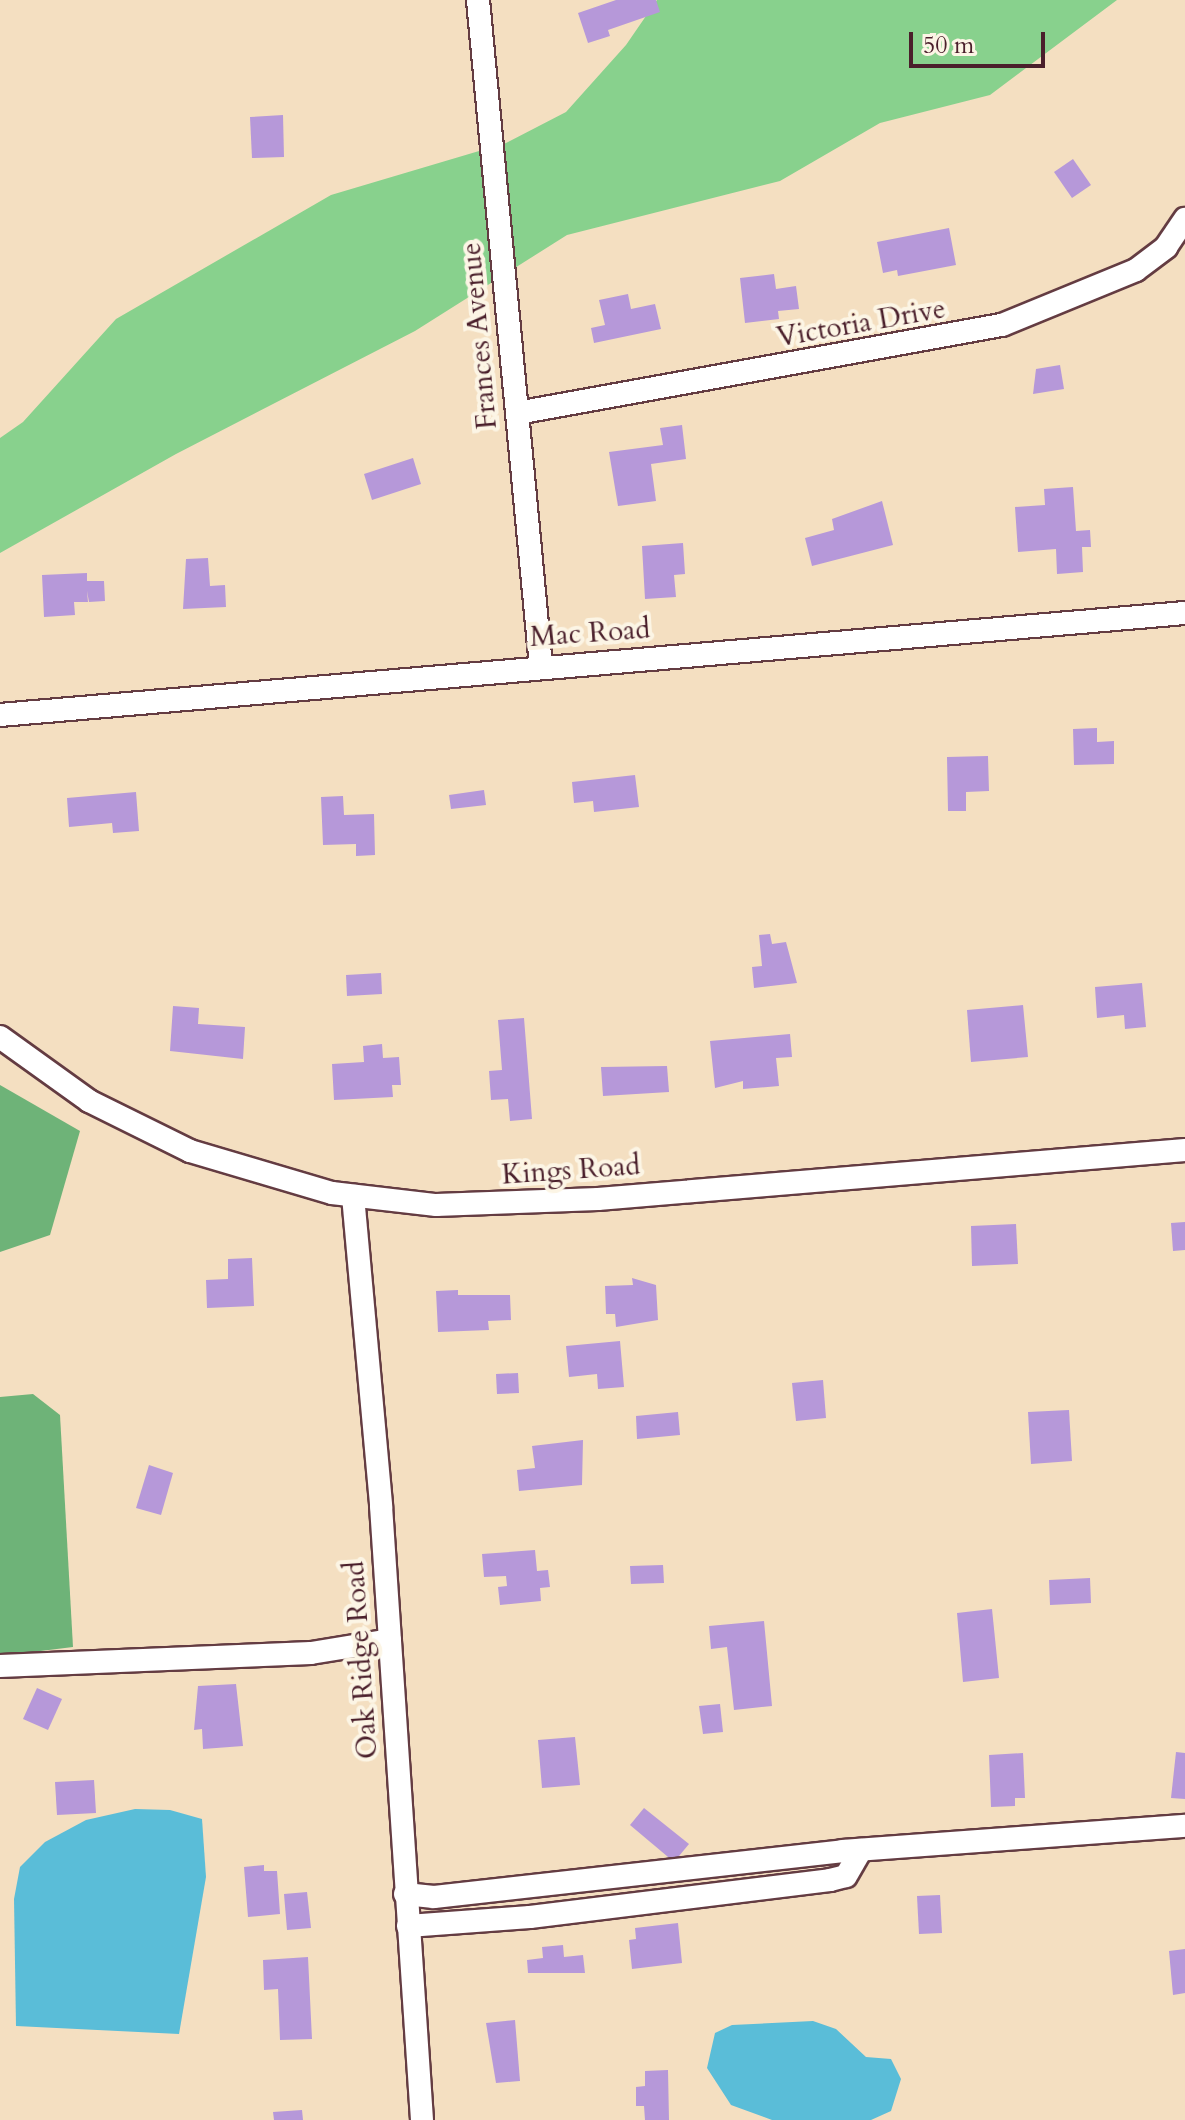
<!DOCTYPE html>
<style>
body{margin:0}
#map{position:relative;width:1185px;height:2120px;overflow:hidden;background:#f4dfc1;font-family:Cardo,serif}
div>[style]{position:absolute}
.green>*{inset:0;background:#88d18d}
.forest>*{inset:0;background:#6eb378}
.water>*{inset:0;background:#5abdd8}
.building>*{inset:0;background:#b698d9}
.roads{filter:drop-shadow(2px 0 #643c42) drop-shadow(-2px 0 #643c42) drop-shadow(0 2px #643c42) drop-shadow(0 -2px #643c42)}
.minor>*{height:22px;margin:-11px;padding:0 11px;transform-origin:11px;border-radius:11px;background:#fff}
span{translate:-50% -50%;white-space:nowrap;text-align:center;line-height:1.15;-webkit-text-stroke:8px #fcf5e5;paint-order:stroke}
.street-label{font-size:28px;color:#4a1f2b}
.scale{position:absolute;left:909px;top:32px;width:136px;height:36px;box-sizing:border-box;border:4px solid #4a1f2b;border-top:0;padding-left:10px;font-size:24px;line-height:28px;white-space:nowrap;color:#4a1f2b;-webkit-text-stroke:6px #fcf5e5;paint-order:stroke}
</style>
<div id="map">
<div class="green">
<div style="clip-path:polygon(657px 0,1117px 0,990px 95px,880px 123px,780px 181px,567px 235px,415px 331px,176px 454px,0 553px,0 438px,23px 422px,116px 319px,331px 195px,506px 143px,566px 112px,626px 45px)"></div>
</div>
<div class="forest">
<div style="clip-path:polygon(0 1085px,80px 1131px,50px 1235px,0 1252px)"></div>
<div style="clip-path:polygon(33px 1394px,60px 1415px,73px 1647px,0 1656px,0 1397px)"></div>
</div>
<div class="water">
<div style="clip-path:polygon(135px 1809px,170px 1810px,202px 1819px,206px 1877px,179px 2034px,16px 2026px,14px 1899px,20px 1867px,45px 1842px,86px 1820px)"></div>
<div style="clip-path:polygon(813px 2021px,836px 2029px,866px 2057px,891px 2059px,901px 2079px,891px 2111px,871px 2120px,772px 2120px,731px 2105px,707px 2068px,715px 2033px,732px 2025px)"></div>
</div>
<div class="building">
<div style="clip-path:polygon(616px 0,656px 0,660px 12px,608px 30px,610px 36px,588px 43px,578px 13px)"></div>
<div style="clip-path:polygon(283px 115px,284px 157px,252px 158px,250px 117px)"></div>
<div style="clip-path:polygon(1073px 159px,1091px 185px,1072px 198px,1054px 172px)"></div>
<div style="clip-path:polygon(949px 228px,956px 265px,898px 276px,897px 270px,883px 273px,877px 242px)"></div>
<div style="clip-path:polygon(774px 274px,776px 289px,796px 286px,799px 309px,778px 311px,779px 319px,745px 323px,740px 278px)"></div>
<div style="clip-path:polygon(628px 294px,631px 309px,655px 304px,661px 329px,594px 343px,591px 328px,605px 325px,599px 300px)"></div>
<div style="clip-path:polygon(1060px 365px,1064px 389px,1033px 394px,1036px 369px)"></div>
<div style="clip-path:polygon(682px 425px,686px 459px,651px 464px,656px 501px,618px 506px,609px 452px,663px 445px,660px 428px)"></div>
<div style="clip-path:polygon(413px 458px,421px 484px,372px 500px,364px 474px)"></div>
<div style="clip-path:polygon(1073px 487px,1076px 531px,1090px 530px,1091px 547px,1082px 547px,1083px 572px,1057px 574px,1056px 549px,1018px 552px,1015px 507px,1045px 505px,1044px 489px)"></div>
<div style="clip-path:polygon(882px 501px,893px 545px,812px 566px,805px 538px,834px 530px,832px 519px)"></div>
<div style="clip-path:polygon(683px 543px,685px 574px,674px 575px,676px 597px,645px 599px,642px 546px)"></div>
<div style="clip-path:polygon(208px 558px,210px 586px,225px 585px,226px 607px,183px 609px,186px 559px)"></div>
<div style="clip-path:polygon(87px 573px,87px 581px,104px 581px,105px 601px,89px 602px,87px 591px,88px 602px,74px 602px,75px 615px,44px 617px,42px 575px)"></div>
<div style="clip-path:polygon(1097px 728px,1097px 742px,1114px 741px,1114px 764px,1074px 765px,1073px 729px)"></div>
<div style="clip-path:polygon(988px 756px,989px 791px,966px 792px,966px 811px,948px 811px,947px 757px)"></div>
<div style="clip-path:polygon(635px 775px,639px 807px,594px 812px,593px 801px,574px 803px,572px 782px)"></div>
<div style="clip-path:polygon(484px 790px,486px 805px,451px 809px,449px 795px)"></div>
<div style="clip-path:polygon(136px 792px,139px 831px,113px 833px,112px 823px,69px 827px,67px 798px)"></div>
<div style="clip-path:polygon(343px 796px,344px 815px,374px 814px,375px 855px,356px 856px,356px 844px,323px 845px,321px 797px)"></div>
<div style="clip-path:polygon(770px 934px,772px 944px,786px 942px,797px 983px,754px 988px,752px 967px,762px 966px,759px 935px)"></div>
<div style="clip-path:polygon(381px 973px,382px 994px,347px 996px,346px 975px)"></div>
<div style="clip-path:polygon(1142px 983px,1146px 1027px,1125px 1029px,1124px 1015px,1097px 1018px,1095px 987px)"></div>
<div style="clip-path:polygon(1023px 1005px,1028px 1057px,971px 1062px,967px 1010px)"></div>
<div style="clip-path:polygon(173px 1006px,199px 1008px,198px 1024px,245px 1027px,243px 1059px,170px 1051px)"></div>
<div style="clip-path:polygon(524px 1018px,532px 1119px,510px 1121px,508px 1099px,491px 1100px,489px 1071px,502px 1070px,498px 1020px)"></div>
<div style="clip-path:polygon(790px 1034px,792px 1057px,776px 1058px,779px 1086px,743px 1089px,743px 1081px,715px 1088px,710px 1041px)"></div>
<div style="clip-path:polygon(382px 1044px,383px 1058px,399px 1057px,401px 1085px,392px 1085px,393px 1097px,334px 1100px,332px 1064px,364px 1062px,363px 1046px)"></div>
<div style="clip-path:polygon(667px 1066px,669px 1092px,603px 1096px,601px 1067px)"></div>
<div style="clip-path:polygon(1185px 1222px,1185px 1250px,1173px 1251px,1171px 1223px)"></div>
<div style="clip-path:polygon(1016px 1224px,1018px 1264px,972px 1266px,971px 1226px)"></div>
<div style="clip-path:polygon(252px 1258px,254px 1306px,207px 1308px,206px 1280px,228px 1279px,228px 1259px)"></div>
<div style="clip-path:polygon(632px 1278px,656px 1285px,658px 1320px,616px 1327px,615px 1314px,606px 1314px,605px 1286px,633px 1285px)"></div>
<div style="clip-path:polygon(458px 1290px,458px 1295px,510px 1295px,511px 1320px,488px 1321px,489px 1330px,438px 1332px,436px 1291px)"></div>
<div style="clip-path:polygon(620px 1341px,624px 1387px,598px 1389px,597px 1374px,569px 1377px,566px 1346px)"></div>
<div style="clip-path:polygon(518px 1373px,519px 1393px,497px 1394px,496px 1374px)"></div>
<div style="clip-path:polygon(823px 1380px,826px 1418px,796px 1421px,792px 1383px)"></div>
<div style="clip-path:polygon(1069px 1410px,1072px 1461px,1031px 1464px,1028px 1412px)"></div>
<div style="clip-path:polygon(678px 1412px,680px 1435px,637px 1439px,636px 1416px)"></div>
<div style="clip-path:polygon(583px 1440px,582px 1485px,519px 1491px,517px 1470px,535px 1468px,532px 1446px)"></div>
<div style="clip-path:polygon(149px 1465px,173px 1473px,161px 1515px,136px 1508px)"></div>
<div style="clip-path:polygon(535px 1550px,537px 1571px,548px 1570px,550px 1587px,540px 1588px,541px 1601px,500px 1605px,498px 1587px,507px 1586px,506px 1576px,484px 1577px,482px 1554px)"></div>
<div style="clip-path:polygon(663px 1565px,664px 1583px,631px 1584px,630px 1566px)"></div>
<div style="clip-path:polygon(1090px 1578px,1091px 1603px,1050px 1605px,1049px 1580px)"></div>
<div style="clip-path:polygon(992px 1609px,999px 1678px,963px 1682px,957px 1613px)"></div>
<div style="clip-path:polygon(764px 1621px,772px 1706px,734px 1710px,727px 1647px,711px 1649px,709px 1626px)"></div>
<div style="clip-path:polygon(236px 1684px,243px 1746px,203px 1749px,202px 1729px,194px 1730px,198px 1686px)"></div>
<div style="clip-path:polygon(37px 1688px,62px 1699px,48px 1730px,23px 1719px)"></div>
<div style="clip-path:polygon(720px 1704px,723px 1732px,703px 1734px,699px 1706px)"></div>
<div style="clip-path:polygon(575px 1737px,580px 1785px,542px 1788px,538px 1740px)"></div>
<div style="clip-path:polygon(1176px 1752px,1185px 1753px,1185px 1799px,1171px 1798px)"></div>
<div style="clip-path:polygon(1023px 1753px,1025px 1798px,1015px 1798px,1015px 1806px,991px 1807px,989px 1755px)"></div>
<div style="clip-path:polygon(94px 1780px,96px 1813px,57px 1815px,55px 1782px)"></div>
<div style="clip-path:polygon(644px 1808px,689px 1844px,674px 1862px,630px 1825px)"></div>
<div style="clip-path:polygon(264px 1865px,264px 1871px,277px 1871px,280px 1914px,248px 1917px,244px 1867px)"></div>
<div style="clip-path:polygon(307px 1892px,311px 1928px,287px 1930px,284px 1894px)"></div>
<div style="clip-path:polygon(940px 1895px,942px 1933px,919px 1934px,917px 1896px)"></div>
<div style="clip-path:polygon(678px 1923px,682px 1963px,632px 1969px,629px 1940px,636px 1939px,635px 1928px)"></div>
<div style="clip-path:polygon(563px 1945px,564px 1957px,583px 1955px,585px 1973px,528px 1973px,527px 1960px,543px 1958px,542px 1947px)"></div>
<div style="clip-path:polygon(1185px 1949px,1185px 1993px,1173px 1995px,1169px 1951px)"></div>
<div style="clip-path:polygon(308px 1957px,312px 2039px,280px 2040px,278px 1989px,264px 1990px,263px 1960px)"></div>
<div style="clip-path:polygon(515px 2020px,520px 2081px,496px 2083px,486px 2023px)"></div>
<div style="clip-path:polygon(668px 2070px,669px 2120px,645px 2120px,644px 2106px,636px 2106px,636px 2087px,645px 2086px,645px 2071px)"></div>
<div style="clip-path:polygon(302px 2110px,303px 2120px,274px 2120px,273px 2112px)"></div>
</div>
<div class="roads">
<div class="minor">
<div style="left:478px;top:0;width:670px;rotate:84.6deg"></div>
<div style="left:517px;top:413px;width:493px;rotate:-10.3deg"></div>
<div style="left:1002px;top:325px;width:145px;rotate:-22.3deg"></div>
<div style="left:1136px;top:270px;width:38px;rotate:-37deg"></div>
<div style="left:1166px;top:247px;width:34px;rotate:-56deg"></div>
<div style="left:0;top:715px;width:1189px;rotate:-4.92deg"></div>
<div style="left:0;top:1037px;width:110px;rotate:35.7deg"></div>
<div style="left:89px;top:1101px;width:113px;rotate:26.3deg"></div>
<div style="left:190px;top:1151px;width:148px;rotate:16.5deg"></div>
<div style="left:332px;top:1193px;width:105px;rotate:6.6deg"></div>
<div style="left:436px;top:1205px;width:162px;rotate:-2.1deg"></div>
<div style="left:598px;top:1199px;width:589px;rotate:-4.77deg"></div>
<div style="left:353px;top:1196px;width:311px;rotate:84.8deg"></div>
<div style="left:381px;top:1506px;width:615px;rotate:86.18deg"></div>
<div style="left:0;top:1666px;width:311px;rotate:-2.4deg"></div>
<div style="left:311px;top:1653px;width:80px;rotate:-9.3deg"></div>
<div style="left:405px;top:1894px;width:29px;rotate:6deg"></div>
<div style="left:434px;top:1897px;width:412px;rotate:-6.4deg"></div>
<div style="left:843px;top:1851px;width:343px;rotate:-4.2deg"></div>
<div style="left:408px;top:1926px;width:122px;rotate:-4.2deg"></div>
<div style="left:530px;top:1917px;width:302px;rotate:-7deg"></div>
<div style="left:830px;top:1880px;width:16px;rotate:-14deg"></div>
<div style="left:846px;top:1876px;width:30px;rotate:-60deg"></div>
</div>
</div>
<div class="street-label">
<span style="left:861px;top:323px;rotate:-10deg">Victoria Drive</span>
<span style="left:479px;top:336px;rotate:-95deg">Frances Avenue</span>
<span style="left:590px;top:633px;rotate:-4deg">Mac Road</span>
<span style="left:571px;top:1170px;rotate:-4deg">Kings Road</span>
<span style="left:361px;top:1660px;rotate:-94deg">Oak Ridge Road</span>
</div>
<div class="scale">50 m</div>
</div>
